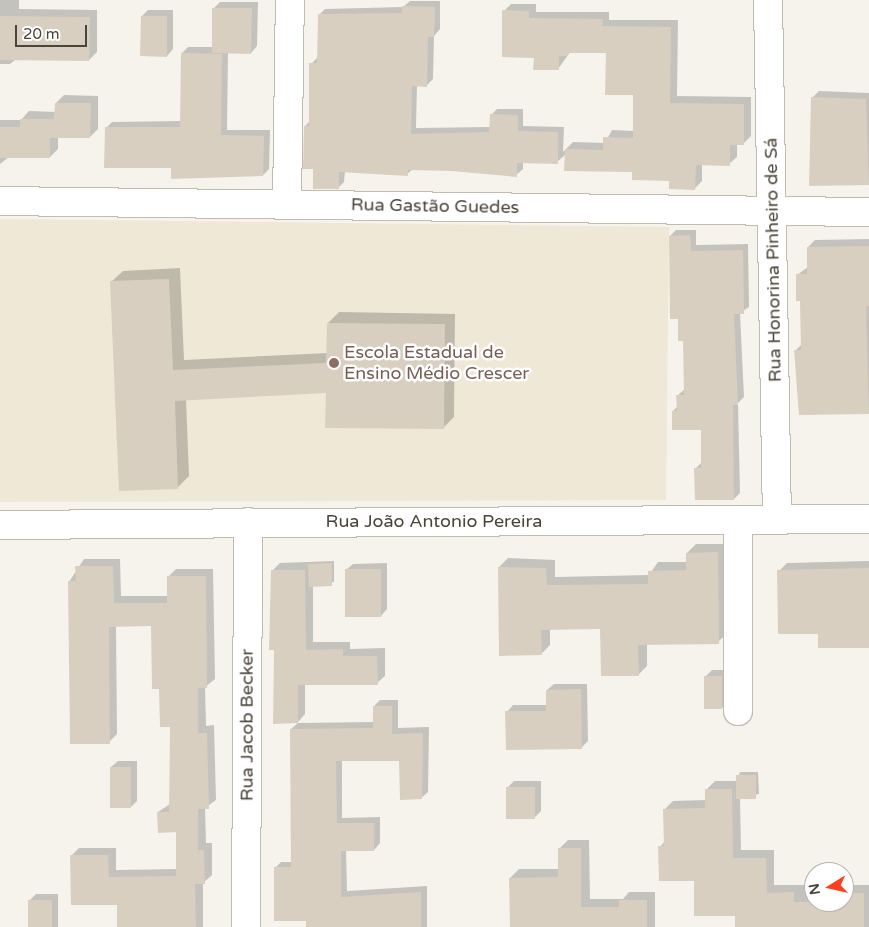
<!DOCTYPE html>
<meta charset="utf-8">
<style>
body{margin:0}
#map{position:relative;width:869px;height:927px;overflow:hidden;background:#f6f3ec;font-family:"Varela Round",sans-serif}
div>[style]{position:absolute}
.education>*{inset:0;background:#efe8d6}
.shadow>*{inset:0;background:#0003}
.building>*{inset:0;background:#d8cfc1}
.roads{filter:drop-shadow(1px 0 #c2bbae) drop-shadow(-1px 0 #c2bbae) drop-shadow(0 1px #c2bbae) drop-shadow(0 -1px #c2bbae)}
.minor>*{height:28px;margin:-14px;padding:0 14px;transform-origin:14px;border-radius:14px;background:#fff}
.dots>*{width:14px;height:14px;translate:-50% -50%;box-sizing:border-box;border:2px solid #fff;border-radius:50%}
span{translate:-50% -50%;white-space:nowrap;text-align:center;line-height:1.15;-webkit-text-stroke:5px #fff;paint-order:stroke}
.street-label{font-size:18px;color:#4b4439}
.education-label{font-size:18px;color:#785e54}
.left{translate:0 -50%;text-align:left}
.north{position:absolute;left:804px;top:862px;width:50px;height:50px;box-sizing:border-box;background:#fff;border:1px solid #b7b4b0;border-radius:50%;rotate:261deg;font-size:14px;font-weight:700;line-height:20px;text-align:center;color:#4b4439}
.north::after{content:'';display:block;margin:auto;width:18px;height:22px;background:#fc3f1d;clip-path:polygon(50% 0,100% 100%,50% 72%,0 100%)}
.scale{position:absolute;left:15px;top:25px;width:72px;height:22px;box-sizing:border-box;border:2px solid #4b4439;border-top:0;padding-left:6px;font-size:15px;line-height:18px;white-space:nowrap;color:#4b4439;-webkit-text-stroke:4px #fff;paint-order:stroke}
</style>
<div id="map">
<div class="education">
<div style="clip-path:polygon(0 219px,669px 227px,666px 500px,0 502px)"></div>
</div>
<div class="shadow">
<div style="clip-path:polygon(0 0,19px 0,19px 9px,97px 10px,97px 52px,89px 60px,16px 59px,10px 64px,0 64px)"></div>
<div style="clip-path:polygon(410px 1px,440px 1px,440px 29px,434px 36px,433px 79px,427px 85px,417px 85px,416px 128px,491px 127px,491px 115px,497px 109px,523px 109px,523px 126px,564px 127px,563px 152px,573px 142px,605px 143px,612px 130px,634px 131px,635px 94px,607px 52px,571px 51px,558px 69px,535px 57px,504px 11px,511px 4px,536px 4px,536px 12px,609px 12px,609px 20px,678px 20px,677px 96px,751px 97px,751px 136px,743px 144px,737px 144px,737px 157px,729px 164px,702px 164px,702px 181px,695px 188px,566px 154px,557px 162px,523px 162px,523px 169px,516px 175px,452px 170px,413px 169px,407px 174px,345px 171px,344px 182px,338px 188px,315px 168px,305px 126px,310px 121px,311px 64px,318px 57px,319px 15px,325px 9px,403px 7px)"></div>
<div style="clip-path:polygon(220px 2px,258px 2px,257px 46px,251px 53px,228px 52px,227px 130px,270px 130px,269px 169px,263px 175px,173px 167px,106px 128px,112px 122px,181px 121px,182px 53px,188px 47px,214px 47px,214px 8px)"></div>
<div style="clip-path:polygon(148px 10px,173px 10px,173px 49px,167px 56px,142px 16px)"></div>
<div style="clip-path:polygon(819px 91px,869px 93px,869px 184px,810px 185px,812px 98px)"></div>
<div style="clip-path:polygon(64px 95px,98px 96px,98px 129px,90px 137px,58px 136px,58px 149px,50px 157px,9px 157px,0 164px,0 120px,21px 120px,29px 111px,56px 112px,56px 103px)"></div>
<div style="clip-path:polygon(676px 230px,696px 230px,696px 245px,748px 244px,749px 307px,740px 313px,744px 397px,738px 403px,740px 493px,734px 499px,696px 468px,702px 462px,702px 429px,673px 411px,678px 406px,677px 396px,685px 389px,684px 340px,670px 236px)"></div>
<div style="clip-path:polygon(869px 239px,869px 413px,800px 413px,796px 350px,802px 344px,801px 299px,797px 275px,808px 267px,808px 247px,815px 240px)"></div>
<div style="clip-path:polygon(180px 268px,184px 360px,328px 353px,328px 323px,339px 312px,455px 314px,454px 417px,443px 428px,327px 392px,186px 399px,189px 476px,178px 487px,111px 282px,123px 271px)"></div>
<div style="clip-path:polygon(696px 544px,726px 544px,727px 633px,718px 642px,647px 643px,647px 666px,638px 675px,601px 628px,550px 628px,550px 645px,541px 654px,499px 567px,508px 558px,555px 560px,555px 577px,649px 575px,658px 562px,687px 562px,687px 553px)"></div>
<div style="clip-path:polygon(84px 559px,120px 559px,121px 596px,168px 596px,168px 577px,176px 569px,213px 569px,215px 679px,205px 687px,206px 726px,214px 725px,216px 800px,205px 808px,206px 843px,212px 843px,212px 875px,203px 883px,203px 927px,118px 927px,118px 903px,71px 856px,79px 848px,116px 848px,116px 870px,177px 869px,177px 831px,158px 812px,170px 804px,172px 726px,161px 688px,152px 625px,116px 625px,117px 734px,109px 742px,69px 582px)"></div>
<div style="clip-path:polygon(334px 561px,334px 582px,313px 586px,313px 642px,350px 642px,350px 649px,385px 648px,385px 676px,377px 683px,305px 684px,305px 714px,298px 722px,276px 648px,272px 571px,280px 563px)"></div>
<div style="clip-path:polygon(869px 561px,869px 646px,779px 571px,787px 563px)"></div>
<div style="clip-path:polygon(387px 563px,387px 609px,381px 616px,346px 570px,353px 564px)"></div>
<div style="clip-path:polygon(712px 670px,728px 670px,728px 702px,722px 708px,705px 677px)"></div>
<div style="clip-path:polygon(554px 684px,587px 684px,588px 741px,581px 748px,507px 712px,513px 705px,547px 705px,547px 690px)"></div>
<div style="clip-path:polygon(380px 700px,398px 700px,398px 728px,429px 727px,428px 792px,421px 798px,401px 760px,342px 760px,342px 818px,380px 817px,380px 843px,374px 850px,346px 850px,347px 891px,427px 886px,427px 927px,307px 927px,307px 920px,275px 868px,281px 862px,292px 862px,291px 729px,298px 723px,374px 722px,374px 706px)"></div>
<div style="clip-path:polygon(118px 761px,137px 761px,137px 801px,131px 807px,111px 767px)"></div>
<div style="clip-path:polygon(740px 772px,758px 772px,759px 794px,740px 797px,741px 850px,774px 850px,774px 885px,814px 885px,814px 902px,844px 902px,844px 885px,869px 885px,869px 927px,736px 927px,736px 915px,660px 847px,665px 841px,665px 809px,673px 801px,706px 800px,706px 790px,715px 781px,737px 781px)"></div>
<div style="clip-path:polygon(514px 781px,541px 781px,541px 811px,535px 817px,508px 787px)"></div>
<div style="clip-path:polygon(568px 840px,589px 840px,590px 899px,623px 899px,629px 892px,655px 892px,655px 927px,511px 927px,510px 878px,519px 869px,559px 869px,559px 849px)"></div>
<div style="clip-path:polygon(36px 894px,58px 894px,58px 927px,29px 927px,29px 901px)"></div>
</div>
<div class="building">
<div style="clip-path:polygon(402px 6px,435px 7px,434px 37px,428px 37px,427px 87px,412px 86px,411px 134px,489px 132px,490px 114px,518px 115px,518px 131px,558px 132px,558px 164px,517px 163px,517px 177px,452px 171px,408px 170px,408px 176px,339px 172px,339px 189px,313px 189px,313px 169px,303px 169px,304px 126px,309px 126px,309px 63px,317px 63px,318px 14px,402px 13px)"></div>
<div style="clip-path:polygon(212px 8px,252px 8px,251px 54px,212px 53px)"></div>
<div style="clip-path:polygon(502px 10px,529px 11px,529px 18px,603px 19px,602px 26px,671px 27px,670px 103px,744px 104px,744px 145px,730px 145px,730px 166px,696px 165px,695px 190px,669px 189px,669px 181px,632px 180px,632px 172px,564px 171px,565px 149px,603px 150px,603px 137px,633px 138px,633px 95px,605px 95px,606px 53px,568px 53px,568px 56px,559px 56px,559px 70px,533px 70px,534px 58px,502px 57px)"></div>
<div style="clip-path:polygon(0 16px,90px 17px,89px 61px,0 60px)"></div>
<div style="clip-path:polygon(141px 16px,167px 16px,167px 57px,140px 56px)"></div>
<div style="clip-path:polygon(181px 53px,222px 54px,221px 135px,264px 136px,263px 176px,171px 179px,171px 168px,104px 168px,105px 127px,180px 127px)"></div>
<div style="clip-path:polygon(811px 97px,866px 99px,869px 185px,809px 186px)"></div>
<div style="clip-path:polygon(55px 103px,91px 103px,90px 138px,50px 138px,50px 158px,0 158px,0 127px,20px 127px,20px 119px,54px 119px)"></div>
<div style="clip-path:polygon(690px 235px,691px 251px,743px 250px,744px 314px,734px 314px,738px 405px,733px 405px,734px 500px,695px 500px,694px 468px,701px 468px,701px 430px,672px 430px,672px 411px,677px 411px,676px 395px,684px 395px,683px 341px,678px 341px,678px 319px,670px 319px,669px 236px)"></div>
<div style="clip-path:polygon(869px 246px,869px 306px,866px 306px,869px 414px,799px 415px,794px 350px,801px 350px,800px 301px,796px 301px,796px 274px,807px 274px,807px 247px)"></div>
<div style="clip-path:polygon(169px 279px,173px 370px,326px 363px,327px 323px,445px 324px,444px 429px,325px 428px,326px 393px,175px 401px,178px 489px,119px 491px,110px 281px)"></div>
<div style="clip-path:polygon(718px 552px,719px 644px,638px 645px,639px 676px,601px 676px,600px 629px,541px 630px,542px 655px,499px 656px,498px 567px,546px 568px,547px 585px,648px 584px,648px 571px,686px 570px,686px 553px)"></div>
<div style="clip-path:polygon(332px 563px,332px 586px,309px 587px,308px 564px)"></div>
<div style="clip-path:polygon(75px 566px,113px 566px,114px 603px,167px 603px,167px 576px,206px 576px,207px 688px,198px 688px,198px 733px,207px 733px,209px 809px,198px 809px,198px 850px,204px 850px,205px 884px,195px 884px,196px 927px,117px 927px,117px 905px,71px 905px,70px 855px,108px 855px,109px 877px,176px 876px,176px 832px,158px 833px,157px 812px,169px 812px,170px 727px,160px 727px,159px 689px,152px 689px,151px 626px,109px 627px,110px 744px,70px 744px,68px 581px,76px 581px)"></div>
<div style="clip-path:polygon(869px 568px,869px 648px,818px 648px,818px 634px,778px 634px,777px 570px)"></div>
<div style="clip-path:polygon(345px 569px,381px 569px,381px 617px,345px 617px)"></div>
<div style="clip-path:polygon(271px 570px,305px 570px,306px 650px,343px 649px,343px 656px,377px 656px,378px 685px,298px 685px,298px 723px,273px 724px,274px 650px,269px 650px)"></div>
<div style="clip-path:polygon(704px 676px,722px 676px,722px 709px,704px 709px)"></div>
<div style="clip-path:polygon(581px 689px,582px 749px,506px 750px,505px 711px,546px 711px,546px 690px)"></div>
<div style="clip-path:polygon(373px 706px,392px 706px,392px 734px,423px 733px,422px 799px,400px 800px,399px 761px,336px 761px,337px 823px,374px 823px,374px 851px,341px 851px,341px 897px,421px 892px,421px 927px,306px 927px,306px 921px,274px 921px,274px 867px,291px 867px,290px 729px,373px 728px)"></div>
<div style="clip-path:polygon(110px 767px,131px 767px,131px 808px,110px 808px)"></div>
<div style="clip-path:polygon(736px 775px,756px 775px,756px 799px,736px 799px)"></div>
<div style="clip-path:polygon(506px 787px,535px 787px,535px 819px,506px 819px)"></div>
<div style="clip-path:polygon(705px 789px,732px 789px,733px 858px,766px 858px,767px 893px,794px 892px,794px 902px,844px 902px,844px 893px,864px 893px,864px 927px,735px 927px,735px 916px,694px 916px,694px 881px,659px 881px,658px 846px,664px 846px,663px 809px,705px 808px)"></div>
<div style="clip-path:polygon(558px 848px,581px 848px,581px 907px,619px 907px,619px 900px,647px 900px,647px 927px,510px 927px,509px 878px,558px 877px)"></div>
<div style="clip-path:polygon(28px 900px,52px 900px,52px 927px,28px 927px)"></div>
</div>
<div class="roads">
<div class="minor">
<div style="left:768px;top:0;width:519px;rotate:89.01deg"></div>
<div style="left:0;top:201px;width:869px;rotate:0.73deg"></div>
<div style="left:287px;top:205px;width:205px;rotate:-89.2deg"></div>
<div style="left:738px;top:520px;width:191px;rotate:90deg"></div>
<div style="left:0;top:525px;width:869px;rotate:-0.4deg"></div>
<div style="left:246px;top:927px;width:405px;rotate:-89.7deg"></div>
</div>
</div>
<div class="dots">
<div style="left:334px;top:363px;background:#8d6e63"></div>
</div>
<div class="street-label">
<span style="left:435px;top:206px;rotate:1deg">Rua Gastão Guedes</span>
<span style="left:773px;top:260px;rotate:-91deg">Rua Honorina Pinheiro de Sá</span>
<span style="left:434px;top:521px">Rua João Antonio Pereira</span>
<span style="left:247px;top:725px;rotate:-90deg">Rua Jacob Becker</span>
</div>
<div class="education-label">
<span class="left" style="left:344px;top:363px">Escola Estadual de<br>Ensino Médio Crescer</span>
</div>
<div class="north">N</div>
<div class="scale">20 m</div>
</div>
